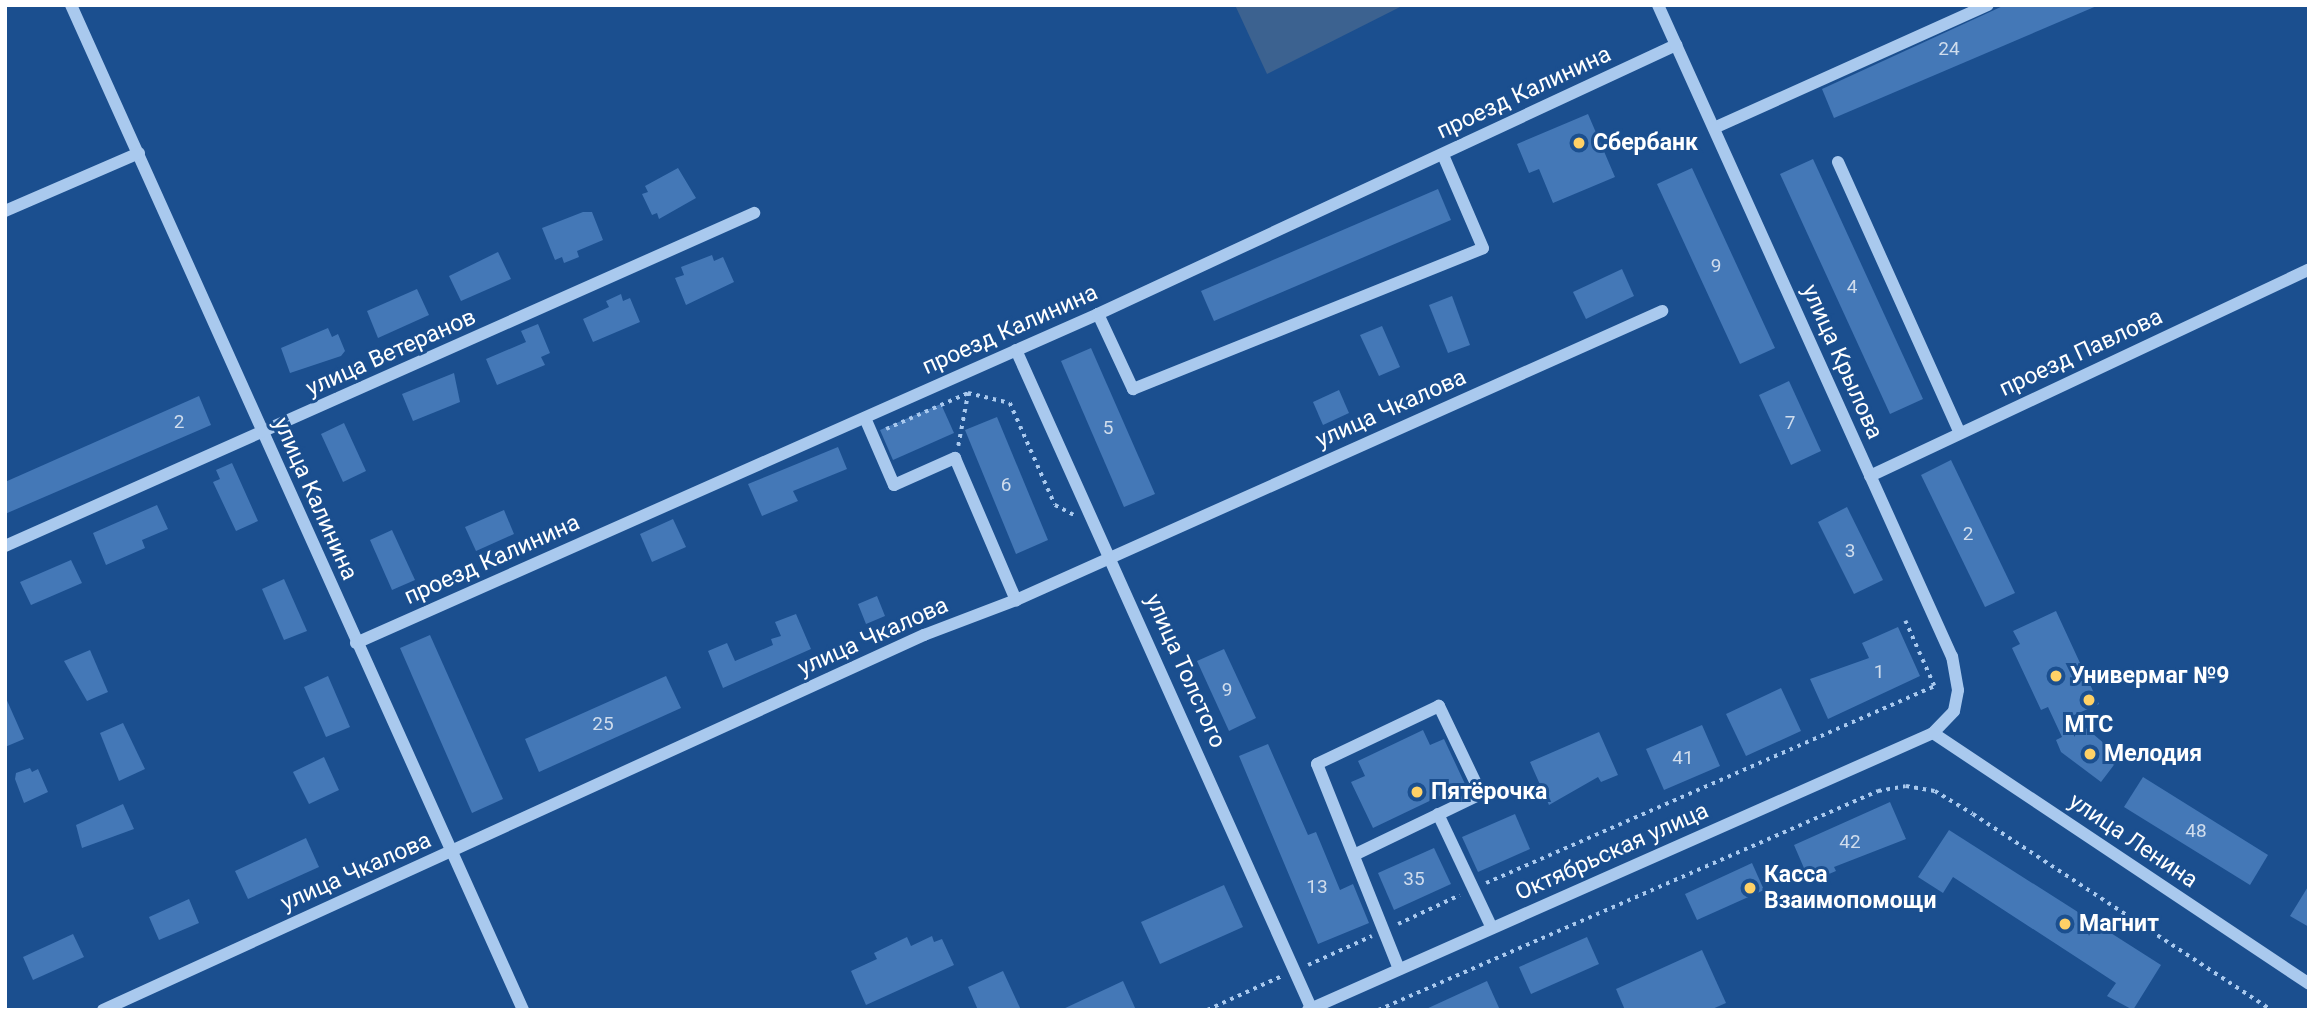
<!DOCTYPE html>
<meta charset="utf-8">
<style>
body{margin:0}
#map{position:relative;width:2314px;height:1015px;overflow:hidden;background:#1b4f8f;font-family:Roboto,sans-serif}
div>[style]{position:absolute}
.water>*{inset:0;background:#3c6290}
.building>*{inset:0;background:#4478b7}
.path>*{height:3.5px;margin-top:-1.75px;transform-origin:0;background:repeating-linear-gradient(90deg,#a9c9ee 0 3.5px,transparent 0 8.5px)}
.minor>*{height:12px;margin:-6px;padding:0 6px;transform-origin:6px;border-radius:6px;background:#a9c9ee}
.dots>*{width:19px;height:19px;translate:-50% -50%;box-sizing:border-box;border:4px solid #1b4f8f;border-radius:50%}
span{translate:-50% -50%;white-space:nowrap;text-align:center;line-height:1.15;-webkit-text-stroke:6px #1b4f8f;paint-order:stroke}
.number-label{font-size:19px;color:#d0dded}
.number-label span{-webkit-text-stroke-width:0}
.street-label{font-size:23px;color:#fff}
.poi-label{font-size:23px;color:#fff;font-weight:700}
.left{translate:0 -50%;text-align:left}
.frame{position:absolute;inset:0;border:7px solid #fff;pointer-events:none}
</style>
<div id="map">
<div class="water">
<div style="clip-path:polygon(1235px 5px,1404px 5px,1267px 74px)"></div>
</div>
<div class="building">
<div style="clip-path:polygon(2005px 5px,2099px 5px,1834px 118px,1822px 89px)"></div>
<div style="clip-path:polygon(1588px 114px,1615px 177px,1553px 203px,1539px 169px,1529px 173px,1517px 144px)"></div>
<div style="clip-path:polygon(1813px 159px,1923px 399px,1890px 414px,1780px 174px)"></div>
<div style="clip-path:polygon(678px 168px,696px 198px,659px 219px,657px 213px,652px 215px,642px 194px,648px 192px,645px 186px)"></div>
<div style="clip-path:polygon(1692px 168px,1775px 348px,1740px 364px,1657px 184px)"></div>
<div style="clip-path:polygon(1438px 189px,1451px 220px,1214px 321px,1201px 291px)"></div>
<div style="clip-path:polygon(583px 212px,592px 212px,603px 240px,577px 251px,579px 257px,564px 263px,562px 257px,555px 260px,542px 228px)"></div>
<div style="clip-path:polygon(498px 252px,511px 279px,461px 301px,449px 276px)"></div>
<div style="clip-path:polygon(712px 255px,714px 261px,723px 257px,734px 282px,686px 305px,675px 278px,684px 275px,681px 267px)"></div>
<div style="clip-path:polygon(1622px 269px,1634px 296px,1586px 319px,1573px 292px)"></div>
<div style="clip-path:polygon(417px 289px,429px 315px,378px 338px,367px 311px)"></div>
<div style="clip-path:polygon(621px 294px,623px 301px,630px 298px,640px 322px,593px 342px,583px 319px,609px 307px,606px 301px)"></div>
<div style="clip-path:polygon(1452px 296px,1470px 345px,1448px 353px,1429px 305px)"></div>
<div style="clip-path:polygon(538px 324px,550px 353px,541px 357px,545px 365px,497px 385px,486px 359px,526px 342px,521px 331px)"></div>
<div style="clip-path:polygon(1382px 326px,1400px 367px,1379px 376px,1360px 335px)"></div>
<div style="clip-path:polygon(328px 328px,332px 337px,338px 334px,345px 351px,341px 356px,290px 373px,281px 348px)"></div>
<div style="clip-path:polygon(1091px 348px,1155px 494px,1124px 507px,1061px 361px)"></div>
<div style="clip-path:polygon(454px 373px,460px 402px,413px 421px,402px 394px)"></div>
<div style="clip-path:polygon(1789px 381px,1821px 451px,1791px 465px,1759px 395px)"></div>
<div style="clip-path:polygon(1339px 390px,1349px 413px,1323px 425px,1313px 402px)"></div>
<div style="clip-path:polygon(199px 396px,211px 425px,5px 514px,5px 482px)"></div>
<div style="clip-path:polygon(941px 404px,954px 433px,893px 460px,880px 430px)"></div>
<div style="clip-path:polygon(997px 417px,1048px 540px,1016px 554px,965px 430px)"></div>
<div style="clip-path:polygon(344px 423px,366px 471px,343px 482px,321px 434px)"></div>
<div style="clip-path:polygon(838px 447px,847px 469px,793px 491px,798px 501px,762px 516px,748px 484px)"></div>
<div style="clip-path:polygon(1951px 460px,2015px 593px,1985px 607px,1921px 475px)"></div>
<div style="clip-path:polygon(232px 463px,258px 521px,236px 531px,213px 482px,220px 479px,216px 470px)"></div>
<div style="clip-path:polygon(157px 505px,168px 529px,142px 540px,145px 548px,106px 565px,93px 533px)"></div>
<div style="clip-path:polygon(1847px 507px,1883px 580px,1854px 594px,1818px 522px)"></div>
<div style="clip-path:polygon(504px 510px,514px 534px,476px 551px,465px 527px)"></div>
<div style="clip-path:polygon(673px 519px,686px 547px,652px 562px,640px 534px)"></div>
<div style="clip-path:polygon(392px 530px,415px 580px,392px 590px,370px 540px)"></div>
<div style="clip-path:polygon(71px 560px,82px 583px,31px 605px,20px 582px)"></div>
<div style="clip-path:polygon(284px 579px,307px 631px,284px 640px,262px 589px)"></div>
<div style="clip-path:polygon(877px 596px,885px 616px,866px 624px,858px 604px)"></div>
<div style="clip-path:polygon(2056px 611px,2099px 704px,2072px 716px,2120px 757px,2101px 782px,2061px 752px,2056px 740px,2062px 737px,2048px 707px,2041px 710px,2012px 648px,2020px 644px,2013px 631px)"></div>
<div style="clip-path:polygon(796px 614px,811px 649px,723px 688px,708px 651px,727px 643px,735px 661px,773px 645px,771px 639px,781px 636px,775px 622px)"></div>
<div style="clip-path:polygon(1898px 627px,1920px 676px,1828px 719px,1810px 679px,1869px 658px,1862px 643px)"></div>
<div style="clip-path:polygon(430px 635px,503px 799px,472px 813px,400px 648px)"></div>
<div style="clip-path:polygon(1224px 649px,1256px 718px,1229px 731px,1197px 661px)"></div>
<div style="clip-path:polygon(90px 650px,108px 692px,87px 701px,64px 661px)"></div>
<div style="clip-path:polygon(328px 676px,350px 727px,326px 737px,304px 687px)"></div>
<div style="clip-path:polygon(666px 676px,681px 708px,539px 772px,525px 739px)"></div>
<div style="clip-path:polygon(1781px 688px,1801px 731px,1746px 756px,1726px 714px)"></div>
<div style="clip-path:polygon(5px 696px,24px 739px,5px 747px)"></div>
<div style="clip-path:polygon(123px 723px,145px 769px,119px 781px,100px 733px)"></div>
<div style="clip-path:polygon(1702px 725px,1720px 766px,1664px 790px,1646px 749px)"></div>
<div style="clip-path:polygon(1423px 730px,1430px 745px,1444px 739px,1465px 784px,1373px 828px,1351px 782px,1365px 776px,1358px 761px)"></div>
<div style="clip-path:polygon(1599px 732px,1618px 775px,1601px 782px,1598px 777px,1549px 805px,1530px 762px)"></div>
<div style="clip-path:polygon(1268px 744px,1308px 835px,1316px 832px,1340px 890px,1353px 884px,1369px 923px,1318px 944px,1239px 756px)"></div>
<div style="clip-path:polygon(324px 757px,339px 790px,309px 804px,293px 772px)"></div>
<div style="clip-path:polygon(30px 768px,32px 772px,38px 769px,48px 792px,24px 803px,15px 779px,16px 773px)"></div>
<div style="clip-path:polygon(2143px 777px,2268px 855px,2250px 885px,2124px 807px)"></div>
<div style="clip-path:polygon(1890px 802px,1906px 839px,1834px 867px,1836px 871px,1810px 882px,1794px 845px)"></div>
<div style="clip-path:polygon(123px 804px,134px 829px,82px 848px,76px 825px)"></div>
<div style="clip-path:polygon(1515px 814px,1530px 849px,1478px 872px,1462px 837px)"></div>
<div style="clip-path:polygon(1949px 830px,2161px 965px,2133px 1010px,2107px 996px,2116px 983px,1953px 877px,1943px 893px,1918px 877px)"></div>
<div style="clip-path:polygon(306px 838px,319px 867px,248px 899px,235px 871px)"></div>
<div style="clip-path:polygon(1434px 848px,1451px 884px,1394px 910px,1378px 873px)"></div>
<div style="clip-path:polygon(1752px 863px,1764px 890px,1697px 920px,1685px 894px)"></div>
<div style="clip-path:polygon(1224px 885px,1243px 927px,1160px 964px,1141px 922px)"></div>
<div style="clip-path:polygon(2309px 885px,2309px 927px,2290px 916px)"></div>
<div style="clip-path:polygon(189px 899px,199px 923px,159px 940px,149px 917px)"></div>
<div style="clip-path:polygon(73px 934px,84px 957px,33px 980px,23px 957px)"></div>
<div style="clip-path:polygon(932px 936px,934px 942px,942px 939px,954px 965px,866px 1005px,851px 971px,877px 959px,874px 953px,907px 937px,911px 946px)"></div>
<div style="clip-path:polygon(1587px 937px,1599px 964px,1531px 994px,1519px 967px)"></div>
<div style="clip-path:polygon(1702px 950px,1726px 1003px,1710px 1010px,1625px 1010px,1616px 989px)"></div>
<div style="clip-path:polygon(1003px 971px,1021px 1010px,978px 1010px,968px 987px)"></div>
<div style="clip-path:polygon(1123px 981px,1136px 1010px,1061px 1010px)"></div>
<div style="clip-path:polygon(1487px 981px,1500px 1010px,1424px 1010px)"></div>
</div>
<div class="path">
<div style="left:886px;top:429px;width:90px;rotate:-23.7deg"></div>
<div style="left:968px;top:393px;width:43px;rotate:13.4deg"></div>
<div style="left:1010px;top:403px;width:111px;rotate:66.2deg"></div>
<div style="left:1055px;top:505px;width:21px;rotate:28deg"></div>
<div style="left:958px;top:446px;width:54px;rotate:-79.3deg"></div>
<div style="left:1486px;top:883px;width:489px;rotate:-23.7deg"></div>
<div style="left:1934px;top:686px;width:71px;rotate:-114deg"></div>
<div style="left:1398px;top:924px;width:68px;rotate:-25.1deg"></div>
<div style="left:1308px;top:965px;width:70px;rotate:-24.4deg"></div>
<div style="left:1207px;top:1010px;width:82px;rotate:-24.4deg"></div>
<div style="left:1378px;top:1010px;width:546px;rotate:-23.65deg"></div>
<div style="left:1878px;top:791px;width:28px;rotate:-10deg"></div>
<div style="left:1906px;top:786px;width:29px;rotate:10deg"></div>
<div style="left:1935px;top:791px;width:44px;rotate:31.2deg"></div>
<div style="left:1973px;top:814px;width:357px;rotate:33.3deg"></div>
</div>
<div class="minor">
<div style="left:71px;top:5px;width:1102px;rotate:65.78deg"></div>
<div style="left:1714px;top:128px;width:300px;rotate:-24.2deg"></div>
<div style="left:1838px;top:162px;width:297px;rotate:65.8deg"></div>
<div style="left:5px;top:211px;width:146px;rotate:-23.4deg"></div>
<div style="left:1098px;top:314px;width:83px;rotate:65deg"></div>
<div style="left:1133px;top:389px;width:377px;rotate:-21.9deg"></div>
<div style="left:1483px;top:248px;width:101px;rotate:-113.3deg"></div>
<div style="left:1016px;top:350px;width:723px;rotate:65.84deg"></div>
<div style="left:865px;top:418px;width:73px;rotate:66.6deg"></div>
<div style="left:894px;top:485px;width:67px;rotate:-23.9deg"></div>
<div style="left:955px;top:458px;width:155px;rotate:66.8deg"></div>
<div style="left:1870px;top:476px;width:485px;rotate:-25.2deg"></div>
<div style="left:5px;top:546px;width:820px;rotate:-23.97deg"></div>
<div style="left:356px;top:643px;width:812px;rotate:-23.91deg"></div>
<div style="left:1098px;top:314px;width:638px;rotate:-24.96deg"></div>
<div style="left:1933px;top:733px;width:452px;rotate:33.7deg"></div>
<div style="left:1438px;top:814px;width:126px;rotate:64.7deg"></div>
<div style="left:1354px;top:855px;width:141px;rotate:-25.7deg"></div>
<div style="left:1481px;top:794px;width:98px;rotate:-115.5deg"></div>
<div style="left:1439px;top:706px;width:135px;rotate:154.6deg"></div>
<div style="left:1317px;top:764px;width:221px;rotate:68.2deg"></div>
<div style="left:103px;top:1010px;width:903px;rotate:-24.55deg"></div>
<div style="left:924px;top:635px;width:98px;rotate:-20.8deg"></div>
<div style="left:1016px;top:600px;width:708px;rotate:-24.1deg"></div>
<div style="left:1308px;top:1010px;width:684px;rotate:-23.9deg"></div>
<div style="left:1933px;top:733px;width:30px;rotate:-46deg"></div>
<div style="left:1954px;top:711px;width:21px;rotate:-79deg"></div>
<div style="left:1958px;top:690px;width:34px;rotate:-100deg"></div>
<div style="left:1952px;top:657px;width:715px;rotate:-114.27deg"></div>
</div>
<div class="dots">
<div style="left:1579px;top:143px;background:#ffd166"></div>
<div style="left:2056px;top:676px;background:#ffd166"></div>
<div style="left:2089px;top:700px;background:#ffd166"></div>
<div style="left:2090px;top:754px;background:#ffd166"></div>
<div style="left:1417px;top:792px;background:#ffd166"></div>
<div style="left:1750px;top:888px;background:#ffd166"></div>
<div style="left:2065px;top:924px;background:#ffd166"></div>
</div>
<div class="number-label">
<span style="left:1949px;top:49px">24</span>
<span style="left:1716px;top:266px">9</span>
<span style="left:1852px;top:287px">4</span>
<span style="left:179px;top:422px">2</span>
<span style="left:1790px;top:423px">7</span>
<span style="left:1108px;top:428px">5</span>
<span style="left:1006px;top:485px">6</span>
<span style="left:1968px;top:534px">2</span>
<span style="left:1850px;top:551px">3</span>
<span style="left:1879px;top:672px">1</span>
<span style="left:1227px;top:690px">9</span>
<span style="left:603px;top:724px">25</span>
<span style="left:1683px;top:758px">41</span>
<span style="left:2196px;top:831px">48</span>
<span style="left:1850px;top:842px">42</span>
<span style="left:1414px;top:879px">35</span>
<span style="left:1317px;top:887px">13</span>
</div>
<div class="street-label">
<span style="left:1524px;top:93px;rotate:-25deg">проезд Калинина</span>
<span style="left:1010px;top:330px;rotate:-24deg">проезд Калинина</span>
<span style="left:391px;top:353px;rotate:-24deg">улица Ветеранов</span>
<span style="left:2081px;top:353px;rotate:-25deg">проезд Павлова</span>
<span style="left:1842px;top:362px;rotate:66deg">улица Крылова</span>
<span style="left:1391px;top:409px;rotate:-24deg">улица Чкалова</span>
<span style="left:315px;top:499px;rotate:66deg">улица Калинина</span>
<span style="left:492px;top:560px;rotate:-24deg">проезд Калинина</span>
<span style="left:873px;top:637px;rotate:-24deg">улица Чкалова</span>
<span style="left:1185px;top:671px;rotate:66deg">улица Толстого</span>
<span style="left:2133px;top:841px;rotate:34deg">улица Ленина</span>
<span style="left:1612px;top:852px;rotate:-24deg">Октябрьская улица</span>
<span style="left:356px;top:872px;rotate:-24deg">улица Чкалова</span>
</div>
<div class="poi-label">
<span class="left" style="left:1593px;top:143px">Сбербанк</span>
<span class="left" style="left:2070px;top:676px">Универмаг №9</span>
<span style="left:2089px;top:725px">МТС</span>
<span class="left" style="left:2104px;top:754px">Мелодия</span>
<span class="left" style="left:1431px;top:792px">Пятёрочка</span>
<span class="left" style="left:1764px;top:888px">Касса<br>Взаимопомощи</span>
<span class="left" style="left:2079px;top:924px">Магнит</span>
</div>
<div class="frame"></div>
</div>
